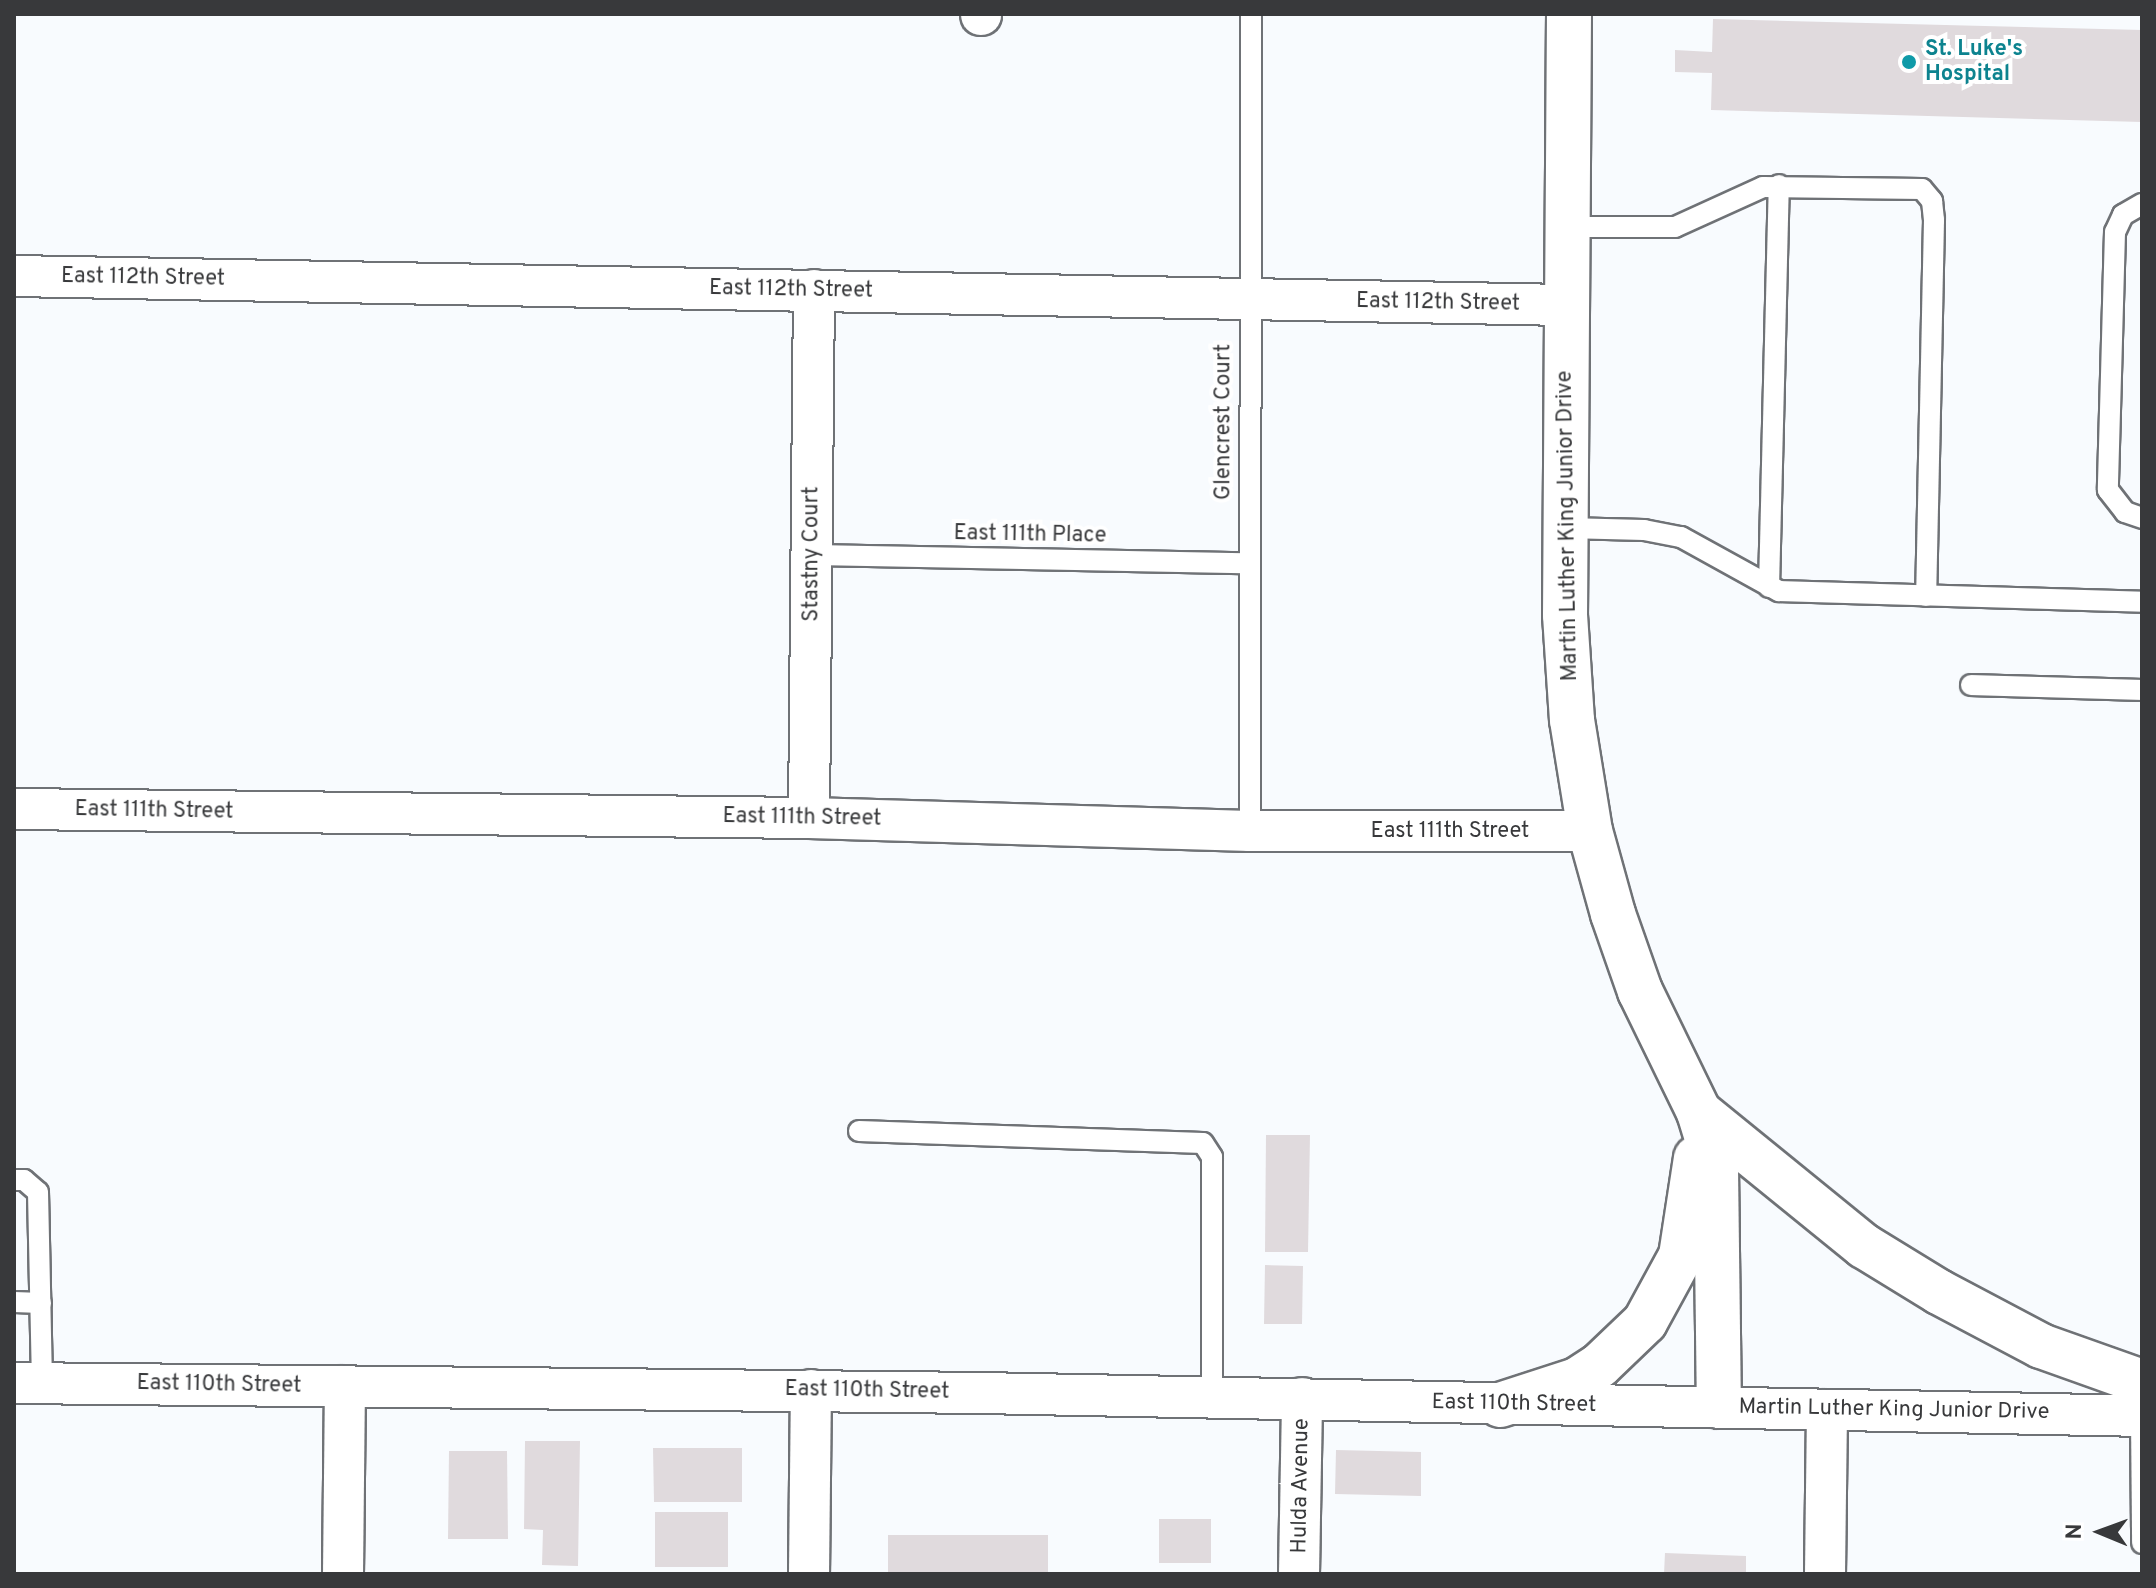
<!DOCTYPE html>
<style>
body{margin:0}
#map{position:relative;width:2156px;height:1588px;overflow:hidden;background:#f8fbfe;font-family:Overpass,sans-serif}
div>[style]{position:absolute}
.building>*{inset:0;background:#e0dadd}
.roads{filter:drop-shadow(2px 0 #6f7276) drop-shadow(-2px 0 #6f7276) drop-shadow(0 2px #6f7276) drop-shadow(0 -2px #6f7276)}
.service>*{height:20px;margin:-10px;padding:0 10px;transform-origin:10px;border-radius:10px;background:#fff}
.minor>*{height:40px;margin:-20px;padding:0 20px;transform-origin:20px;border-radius:20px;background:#fff}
.tertiary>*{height:44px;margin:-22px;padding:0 22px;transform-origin:22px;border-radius:22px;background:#fff}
.dots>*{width:22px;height:22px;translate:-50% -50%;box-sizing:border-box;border:4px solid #fff;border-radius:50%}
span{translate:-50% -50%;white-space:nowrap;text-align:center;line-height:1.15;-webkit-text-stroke:8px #fff;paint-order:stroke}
.culture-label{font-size:22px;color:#0d838f;font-weight:700}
.left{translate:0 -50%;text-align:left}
.street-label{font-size:22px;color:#38393b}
.frame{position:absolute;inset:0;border:16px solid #38393b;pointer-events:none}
.north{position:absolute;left:2060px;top:1492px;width:80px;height:80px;-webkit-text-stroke:6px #fff;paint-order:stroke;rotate:271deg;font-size:22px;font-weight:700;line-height:32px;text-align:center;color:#38393b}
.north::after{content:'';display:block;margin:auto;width:28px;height:36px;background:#38393b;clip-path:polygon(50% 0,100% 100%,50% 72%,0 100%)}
</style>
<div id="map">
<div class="building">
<div style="clip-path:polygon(1713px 19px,2142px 30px,2142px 122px,1711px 110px,1712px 73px,1675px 72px,1675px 50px,1712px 52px)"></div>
<div style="clip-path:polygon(1266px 1135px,1310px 1135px,1308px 1252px,1265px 1252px)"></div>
<div style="clip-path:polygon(1265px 1265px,1303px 1266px,1302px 1324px,1264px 1324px)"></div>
<div style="clip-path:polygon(525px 1441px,580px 1441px,578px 1566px,542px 1565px,543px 1530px,524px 1529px)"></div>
<div style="clip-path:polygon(653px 1448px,742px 1448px,742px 1502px,654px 1502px)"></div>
<div style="clip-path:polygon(1336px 1450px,1421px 1452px,1421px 1496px,1335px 1494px)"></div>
<div style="clip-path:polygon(449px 1451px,507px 1451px,508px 1539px,448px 1539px)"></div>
<div style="clip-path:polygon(655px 1512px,728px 1512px,728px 1567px,655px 1567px)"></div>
<div style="clip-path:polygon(1159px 1519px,1211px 1519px,1211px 1563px,1159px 1563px)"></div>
<div style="clip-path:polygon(888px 1535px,1048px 1535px,1048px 1574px,888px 1574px)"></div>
<div style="clip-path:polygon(1665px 1553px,1746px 1556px,1746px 1574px,1664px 1574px)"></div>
</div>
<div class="roads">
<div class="service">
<div style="left:2142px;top:204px;width:22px;rotate:150deg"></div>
<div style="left:2123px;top:215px;width:19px;rotate:115deg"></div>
<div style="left:2115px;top:232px;width:258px;rotate:91.6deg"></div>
<div style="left:2108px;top:490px;width:28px;rotate:52deg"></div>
<div style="left:2125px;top:512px;width:18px;rotate:19deg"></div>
<div style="left:1567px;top:227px;width:108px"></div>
<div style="left:1675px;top:227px;width:97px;rotate:-24.4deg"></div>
<div style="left:1763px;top:187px;width:159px;rotate:0.7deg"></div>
<div style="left:1922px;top:189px;width:16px;rotate:50deg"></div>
<div style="left:1932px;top:201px;width:19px;rotate:84deg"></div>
<div style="left:1934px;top:220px;width:376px;rotate:91.2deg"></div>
<div style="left:1566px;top:528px;width:78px;rotate:1.5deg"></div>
<div style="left:1644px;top:530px;width:38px;rotate:11deg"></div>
<div style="left:1681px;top:537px;width:112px;rotate:28.9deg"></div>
<div style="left:1779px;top:591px;width:363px;rotate:1.7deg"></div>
<div style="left:812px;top:555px;width:435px;rotate:1.1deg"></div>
<div style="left:1769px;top:587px;width:402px;rotate:-88.6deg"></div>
<div style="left:1971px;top:685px;width:171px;rotate:1.7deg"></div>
<div style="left:1250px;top:831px;width:817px;rotate:-89.93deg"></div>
<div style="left:859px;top:1131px;width:344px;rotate:2deg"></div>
<div style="left:1203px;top:1143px;width:17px;rotate:57deg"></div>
<div style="left:1212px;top:1157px;width:240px;rotate:90deg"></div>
<div style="left:14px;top:1180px;width:10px"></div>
<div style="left:24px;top:1180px;width:18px;rotate:41deg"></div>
<div style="left:38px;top:1192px;width:191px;rotate:88.8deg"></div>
<div style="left:14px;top:1302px;width:27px;rotate:2deg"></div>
<div style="left:2141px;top:1416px;width:127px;rotate:89.5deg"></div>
</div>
<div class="minor">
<div style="left:981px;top:15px;width:1px;rotate:-90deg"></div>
<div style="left:14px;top:276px;width:1553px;rotate:1.07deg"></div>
<div style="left:14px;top:809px;width:795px;rotate:0.65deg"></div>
<div style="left:809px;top:818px;width:441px;rotate:1.7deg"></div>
<div style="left:1250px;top:831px;width:340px"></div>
<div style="left:809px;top:818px;width:528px;rotate:-89.46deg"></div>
<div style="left:14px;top:1383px;width:966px;rotate:0.59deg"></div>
<div style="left:980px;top:1393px;width:1162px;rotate:1.13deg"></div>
<div style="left:343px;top:1574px;width:188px;rotate:-89.4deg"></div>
<div style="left:809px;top:1574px;width:184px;rotate:-89.4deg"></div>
<div style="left:1299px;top:1574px;width:176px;rotate:-89deg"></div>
<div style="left:1825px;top:1574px;width:164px;rotate:-89.3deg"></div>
</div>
<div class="tertiary">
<div style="left:1569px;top:14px;width:601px;rotate:90.38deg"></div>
<div style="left:1565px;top:615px;width:105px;rotate:86.2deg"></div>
<div style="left:1572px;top:720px;width:112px;rotate:80.8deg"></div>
<div style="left:1590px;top:831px;width:86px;rotate:74.5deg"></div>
<div style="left:1613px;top:914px;width:82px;rotate:70.7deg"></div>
<div style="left:1640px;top:991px;width:135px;rotate:64deg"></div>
<div style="left:1699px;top:1112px;width:59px;rotate:73.1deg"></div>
<div style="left:1716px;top:1168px;width:238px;rotate:89.3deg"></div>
<div style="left:1699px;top:1112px;width:213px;rotate:39.1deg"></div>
<div style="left:1864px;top:1246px;width:88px;rotate:31.5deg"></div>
<div style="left:1939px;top:1292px;width:115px;rotate:27.9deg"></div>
<div style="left:2041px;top:1346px;width:107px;rotate:19.6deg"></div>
<div style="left:1500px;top:1405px;width:81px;rotate:-18deg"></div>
<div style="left:1577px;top:1380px;width:27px;rotate:-33deg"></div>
<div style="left:1600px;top:1365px;width:62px;rotate:-43.7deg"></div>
<div style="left:1645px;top:1322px;width:75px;rotate:-61.4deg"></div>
<div style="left:1681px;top:1256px;width:99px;rotate:-81.3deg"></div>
</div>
</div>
<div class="dots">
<div style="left:1909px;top:62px;background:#0f9aa8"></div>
</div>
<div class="culture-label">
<span class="left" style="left:1925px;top:62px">St. Luke's<br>Hospital</span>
</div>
<div class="street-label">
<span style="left:143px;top:278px;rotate:1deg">East 112th Street</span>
<span style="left:791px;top:290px;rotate:1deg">East 112th Street</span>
<span style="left:1438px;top:303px;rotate:1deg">East 112th Street</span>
<span style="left:1224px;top:422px;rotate:-90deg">Glencrest Court</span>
<span style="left:1568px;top:526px;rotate:-91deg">Martin Luther King Junior Drive</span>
<span style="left:1030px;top:535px;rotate:1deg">East 111th Place</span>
<span style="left:812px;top:554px;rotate:-90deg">Stastny Court</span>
<span style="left:154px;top:811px;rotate:1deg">East 111th Street</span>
<span style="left:802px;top:818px;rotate:1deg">East 111th Street</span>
<span style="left:1450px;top:832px">East 111th Street</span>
<span style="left:219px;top:1385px;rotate:1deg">East 110th Street</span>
<span style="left:867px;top:1391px;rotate:1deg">East 110th Street</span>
<span style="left:1514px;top:1404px;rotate:1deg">East 110th Street</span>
<span style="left:1894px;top:1410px;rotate:1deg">Martin Luther King Junior Drive</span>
<span style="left:1301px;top:1486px;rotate:-89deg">Hulda Avenue</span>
</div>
<div class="frame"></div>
<div class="north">N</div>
</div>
